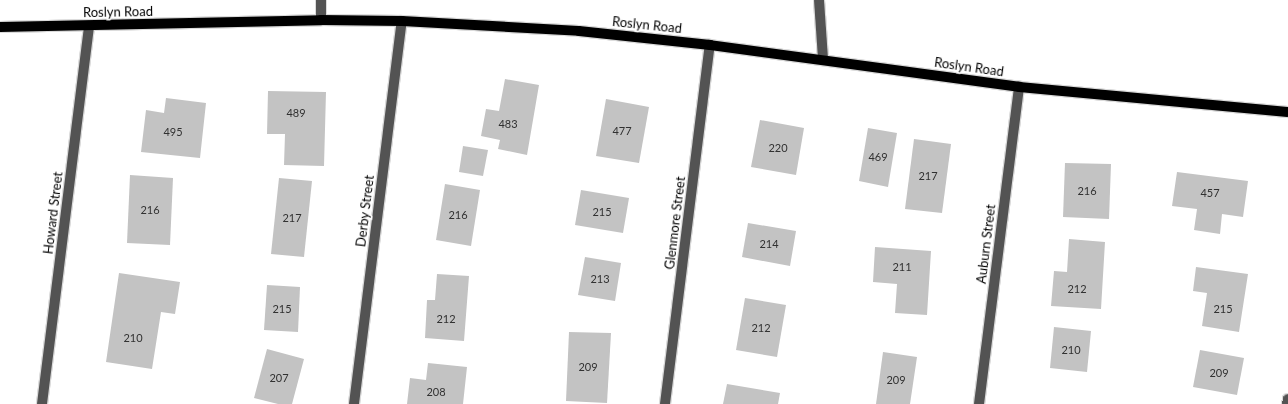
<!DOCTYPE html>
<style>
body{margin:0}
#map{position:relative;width:1288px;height:404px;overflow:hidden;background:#fff;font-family:Lato,sans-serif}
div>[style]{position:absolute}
.building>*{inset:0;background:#c3c3c3}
.roads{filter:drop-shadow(1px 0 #dbdbdb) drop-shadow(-1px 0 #dbdbdb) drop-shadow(0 1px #dbdbdb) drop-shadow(0 -1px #dbdbdb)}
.minor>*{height:10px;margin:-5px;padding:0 5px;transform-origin:5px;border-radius:5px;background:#535353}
.major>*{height:10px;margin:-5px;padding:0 5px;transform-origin:5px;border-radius:5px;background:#000}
span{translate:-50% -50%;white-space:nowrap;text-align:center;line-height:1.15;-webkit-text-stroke:3px #fff;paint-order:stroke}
.number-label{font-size:11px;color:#313131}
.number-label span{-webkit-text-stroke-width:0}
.street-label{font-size:13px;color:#000}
</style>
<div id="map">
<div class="building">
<div style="clip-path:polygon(505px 79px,539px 85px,527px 155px,498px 149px,500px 140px,481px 136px,486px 109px,499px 111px)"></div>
<div style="clip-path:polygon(268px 91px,326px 92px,324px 166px,284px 165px,285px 134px,267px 134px)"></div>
<div style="clip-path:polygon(166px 98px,206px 103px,200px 158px,141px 152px,146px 110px,164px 113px)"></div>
<div style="clip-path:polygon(606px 99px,649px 107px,639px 163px,596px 156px)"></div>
<div style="clip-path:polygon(760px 120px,804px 128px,796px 175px,751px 167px)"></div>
<div style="clip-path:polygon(868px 128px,897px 133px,888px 187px,859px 181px)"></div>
<div style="clip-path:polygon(914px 139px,951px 144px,942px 213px,905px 209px)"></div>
<div style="clip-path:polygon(463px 146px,488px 150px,483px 176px,459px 172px)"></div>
<div style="clip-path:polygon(1065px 163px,1111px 164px,1109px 219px,1063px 217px)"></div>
<div style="clip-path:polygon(1177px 172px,1248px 181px,1243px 217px,1222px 214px,1220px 234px,1194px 230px,1197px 209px,1172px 206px)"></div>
<div style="clip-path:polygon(130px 175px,173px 178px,170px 245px,127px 243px)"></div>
<div style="clip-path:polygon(279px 178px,312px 181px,304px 257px,271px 254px)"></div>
<div style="clip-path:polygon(445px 184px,480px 190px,471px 246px,436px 240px)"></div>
<div style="clip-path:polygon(581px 190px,629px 198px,623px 233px,575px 225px)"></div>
<div style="clip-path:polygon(748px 223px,796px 231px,790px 266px,742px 257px)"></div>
<div style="clip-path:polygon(1069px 239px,1105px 242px,1101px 309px,1051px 306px,1054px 271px,1067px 272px)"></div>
<div style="clip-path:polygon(875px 247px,931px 251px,927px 315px,895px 313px,897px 284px,873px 282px)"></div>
<div style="clip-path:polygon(585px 257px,621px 263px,615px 301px,578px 295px)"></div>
<div style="clip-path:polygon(1196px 267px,1248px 274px,1239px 332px,1202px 326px,1207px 293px,1193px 291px)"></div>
<div style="clip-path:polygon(119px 273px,180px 282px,175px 314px,161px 312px,152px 369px,106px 362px)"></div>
<div style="clip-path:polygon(437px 274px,469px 276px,464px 341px,425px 338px,427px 300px,435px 300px)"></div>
<div style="clip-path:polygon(267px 285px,300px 287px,298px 332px,264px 330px)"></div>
<div style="clip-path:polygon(745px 298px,786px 305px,777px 357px,736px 350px)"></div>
<div style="clip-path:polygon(1054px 327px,1091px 331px,1087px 372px,1050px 368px)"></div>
<div style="clip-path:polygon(569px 332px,611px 333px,607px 403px,566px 401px)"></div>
<div style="clip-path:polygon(267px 349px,304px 359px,292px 404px,278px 404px,254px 398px)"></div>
<div style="clip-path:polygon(1200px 350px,1244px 358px,1237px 395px,1193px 387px)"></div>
<div style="clip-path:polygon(883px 352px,917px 357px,910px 404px,876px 404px)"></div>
<div style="clip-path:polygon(428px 363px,467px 367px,463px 404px,407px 404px,410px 378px,426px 380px)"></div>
<div style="clip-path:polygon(727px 384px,780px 393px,778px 404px,723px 404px)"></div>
</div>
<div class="roads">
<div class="minor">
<div style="left:321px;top:0;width:20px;rotate:90deg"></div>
<div style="left:819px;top:0;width:59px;rotate:86.1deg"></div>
<div style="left:42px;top:404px;width:381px;rotate:-82.9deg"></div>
<div style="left:354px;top:404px;width:386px;rotate:-82.9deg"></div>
<div style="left:665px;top:404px;width:362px;rotate:-82.9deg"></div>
<div style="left:979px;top:404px;width:320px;rotate:-82.8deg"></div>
<div style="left:1287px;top:404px;width:5px;rotate:-79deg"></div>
</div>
<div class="major">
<div style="left:0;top:27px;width:321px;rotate:-1.2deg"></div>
<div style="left:321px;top:20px;width:81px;rotate:0.7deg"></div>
<div style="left:402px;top:21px;width:177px;rotate:3.2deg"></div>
<div style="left:579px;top:31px;width:132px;rotate:6.1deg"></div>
<div style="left:710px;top:45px;width:312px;rotate:7.7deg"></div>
<div style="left:1019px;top:87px;width:270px;rotate:5.3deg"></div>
</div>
</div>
<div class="number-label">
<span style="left:296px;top:113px">489</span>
<span style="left:508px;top:124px">483</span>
<span style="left:622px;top:131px">477</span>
<span style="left:173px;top:132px">495</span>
<span style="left:778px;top:148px">220</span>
<span style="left:878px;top:157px">469</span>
<span style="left:928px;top:176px">217</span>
<span style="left:1087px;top:191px">216</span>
<span style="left:1210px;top:193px">457</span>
<span style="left:150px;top:210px">216</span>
<span style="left:602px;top:212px">215</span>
<span style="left:458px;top:215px">216</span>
<span style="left:292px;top:218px">217</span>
<span style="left:769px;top:244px">214</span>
<span style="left:902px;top:267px">211</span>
<span style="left:600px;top:279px">213</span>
<span style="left:1077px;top:289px">212</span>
<span style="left:282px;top:309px">215</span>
<span style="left:1223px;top:309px">215</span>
<span style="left:446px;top:319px">212</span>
<span style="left:761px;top:328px">212</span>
<span style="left:133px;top:338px">210</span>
<span style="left:1071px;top:350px">210</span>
<span style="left:588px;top:367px">209</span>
<span style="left:1219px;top:373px">209</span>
<span style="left:279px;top:378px">207</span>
<span style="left:896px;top:380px">209</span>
<span style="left:436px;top:392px">208</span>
</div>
<div class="street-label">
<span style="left:118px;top:12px;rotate:-1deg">Roslyn Road</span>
<span style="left:647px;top:25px;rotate:6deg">Roslyn Road</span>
<span style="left:969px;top:67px;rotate:8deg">Roslyn Road</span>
<span style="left:365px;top:211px;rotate:-83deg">Derby Street</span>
<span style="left:53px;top:213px;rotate:-83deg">Howard Street</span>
<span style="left:675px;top:223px;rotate:-83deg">Glenmore Street</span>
<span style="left:986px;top:244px;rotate:-83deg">Auburn Street</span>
</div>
</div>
